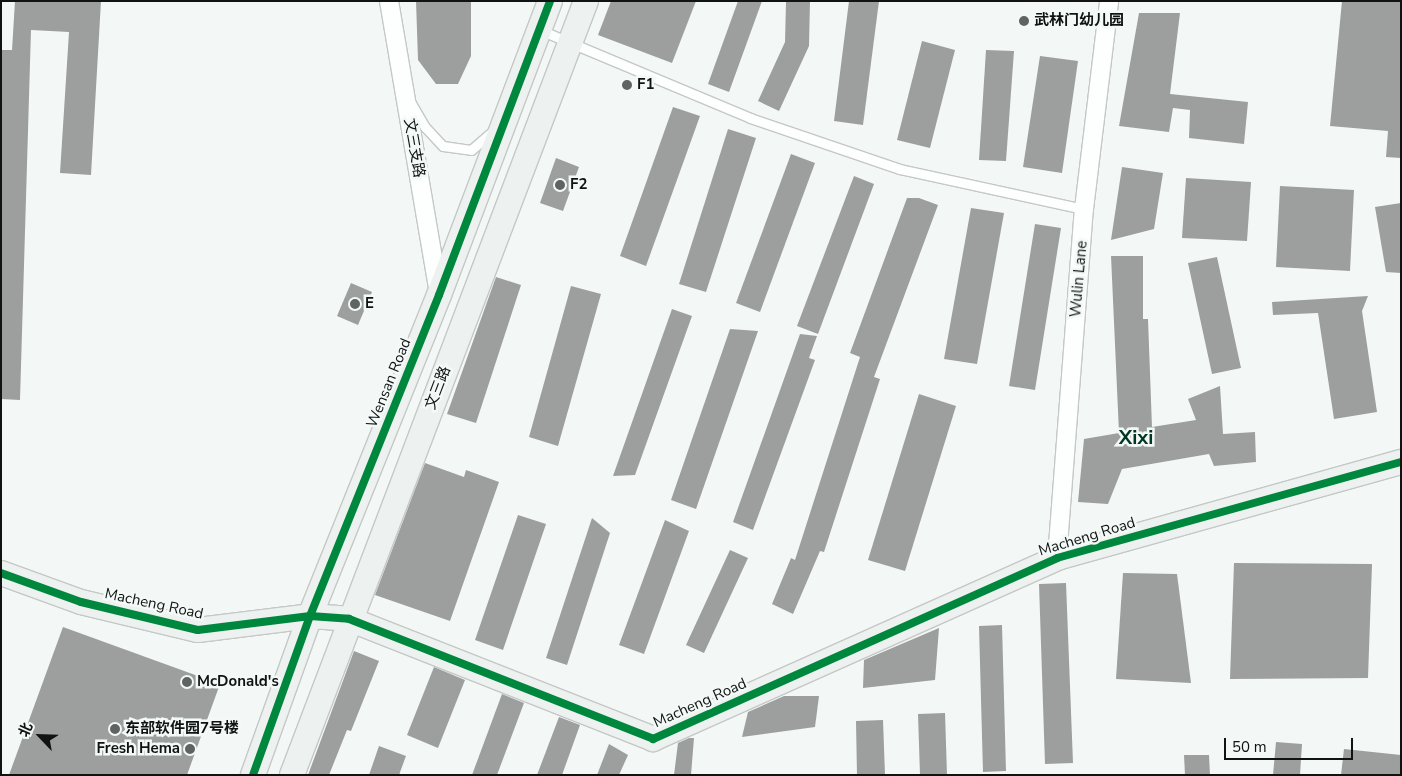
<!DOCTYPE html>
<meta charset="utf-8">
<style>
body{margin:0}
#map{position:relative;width:1402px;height:776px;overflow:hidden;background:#f3f8f6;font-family:"Nunito Sans","Noto Sans SC",sans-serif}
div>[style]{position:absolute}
.building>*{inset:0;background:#9c9f9d}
.roads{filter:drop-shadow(1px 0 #c4c8c6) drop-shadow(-1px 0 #c4c8c6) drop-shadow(0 1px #c4c8c6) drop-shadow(0 -1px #c4c8c6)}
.lane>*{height:9px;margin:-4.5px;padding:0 4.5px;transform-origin:4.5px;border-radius:4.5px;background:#fdfefe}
.street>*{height:18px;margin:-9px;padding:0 9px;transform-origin:9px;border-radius:9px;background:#fdfefe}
.secondary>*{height:24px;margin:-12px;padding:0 12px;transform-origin:12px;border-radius:12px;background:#edf1f0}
.cycleway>*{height:8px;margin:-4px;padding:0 4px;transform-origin:4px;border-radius:4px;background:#00873e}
.dots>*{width:14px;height:14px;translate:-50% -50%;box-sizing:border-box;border:2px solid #f2f9f6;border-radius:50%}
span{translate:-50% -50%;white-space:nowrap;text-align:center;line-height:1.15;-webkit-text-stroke:5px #f2f9f6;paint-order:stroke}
.poi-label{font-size:15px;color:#101312;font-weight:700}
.left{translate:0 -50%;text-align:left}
.right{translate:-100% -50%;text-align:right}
.street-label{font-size:15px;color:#101312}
.district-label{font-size:20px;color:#013626;font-weight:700}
.frame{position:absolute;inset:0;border:2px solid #101312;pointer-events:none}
.north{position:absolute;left:15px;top:711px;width:50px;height:50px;-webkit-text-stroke:4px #f2f9f6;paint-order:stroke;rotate:294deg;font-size:14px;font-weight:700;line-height:20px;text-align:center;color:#101312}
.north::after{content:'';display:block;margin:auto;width:18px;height:22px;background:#101312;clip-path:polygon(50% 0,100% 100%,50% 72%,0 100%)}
.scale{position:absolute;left:1224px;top:738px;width:129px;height:22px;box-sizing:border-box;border:2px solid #101312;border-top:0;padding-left:6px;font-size:15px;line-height:18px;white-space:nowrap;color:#101312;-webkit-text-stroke:4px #f2f9f6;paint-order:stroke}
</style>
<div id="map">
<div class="building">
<div style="clip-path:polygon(15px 1px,101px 1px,91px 175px,60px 173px,69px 32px,31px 30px,20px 400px,1px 399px,1px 50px,12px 50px)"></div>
<div style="clip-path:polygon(416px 1px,471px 1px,471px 56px,458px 84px,436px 84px,418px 60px)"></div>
<div style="clip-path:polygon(611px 1px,696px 1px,672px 63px,598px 35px)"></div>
<div style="clip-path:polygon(738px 1px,762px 1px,729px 92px,708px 84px)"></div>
<div style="clip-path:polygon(786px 1px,810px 1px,809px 46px,779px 111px,758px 101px,785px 42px)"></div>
<div style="clip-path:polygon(849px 1px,879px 1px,863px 125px,834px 121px)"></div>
<div style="clip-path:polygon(1342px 1px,1401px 1px,1401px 158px,1386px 157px,1388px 131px,1330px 126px)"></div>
<div style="clip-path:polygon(1139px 13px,1180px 13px,1170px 94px,1248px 102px,1244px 144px,1189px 138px,1190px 110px,1173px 108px,1169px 132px,1119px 126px)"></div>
<div style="clip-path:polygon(922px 41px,955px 50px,930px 148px,897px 140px)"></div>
<div style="clip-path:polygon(986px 50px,1014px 51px,1006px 161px,979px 160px)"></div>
<div style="clip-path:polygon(1040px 56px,1078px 61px,1062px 173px,1023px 167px)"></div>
<div style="clip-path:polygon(673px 107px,700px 116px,646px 266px,620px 256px)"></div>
<div style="clip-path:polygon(728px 129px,756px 138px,706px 292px,679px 284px)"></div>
<div style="clip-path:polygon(791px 154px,815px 163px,760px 312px,736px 303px)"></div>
<div style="clip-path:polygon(556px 158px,579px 167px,563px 211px,540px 203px)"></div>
<div style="clip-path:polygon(1122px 167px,1163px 173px,1154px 229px,1111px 240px)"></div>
<div style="clip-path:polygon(854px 176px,874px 184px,818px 334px,797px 326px)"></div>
<div style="clip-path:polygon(1186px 178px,1251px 182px,1247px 241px,1182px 238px)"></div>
<div style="clip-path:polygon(1280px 186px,1354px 190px,1350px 271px,1276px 267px)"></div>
<div style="clip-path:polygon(907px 198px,919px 198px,938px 205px,874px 377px,880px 379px,824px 552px,820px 551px,793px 614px,772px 604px,791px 558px,795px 560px,860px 357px,850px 353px)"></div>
<div style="clip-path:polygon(1401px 203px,1401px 273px,1386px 272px,1375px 207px)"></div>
<div style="clip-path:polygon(971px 208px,1004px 213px,977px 364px,944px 359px)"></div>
<div style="clip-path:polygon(1035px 224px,1061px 228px,1035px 390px,1009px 386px)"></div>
<div style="clip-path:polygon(1111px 256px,1143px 256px,1143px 319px,1148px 319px,1152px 427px,1196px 420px,1188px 399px,1220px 386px,1223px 434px,1255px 432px,1256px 462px,1214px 466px,1209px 454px,1122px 469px,1108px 504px,1078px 502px,1084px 439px,1119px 433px)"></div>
<div style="clip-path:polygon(1217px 257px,1241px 368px,1212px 374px,1188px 263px)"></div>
<div style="clip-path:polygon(496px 277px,521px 285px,476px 423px,447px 414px)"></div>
<div style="clip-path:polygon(351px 283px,372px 292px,358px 325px,337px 316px)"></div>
<div style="clip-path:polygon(571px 286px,601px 294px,558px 446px,529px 437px)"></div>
<div style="clip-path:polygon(1368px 296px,1362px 311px,1377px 412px,1334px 419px,1318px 313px,1273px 315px,1272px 302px)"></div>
<div style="clip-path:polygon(672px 309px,692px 316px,635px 475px,613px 476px)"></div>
<div style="clip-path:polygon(730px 329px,758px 331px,696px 509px,671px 500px)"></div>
<div style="clip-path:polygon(800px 334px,817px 336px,809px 358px,815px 360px,753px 530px,733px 522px)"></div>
<div style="clip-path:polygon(919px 394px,956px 406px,905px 571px,868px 560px)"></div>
<div style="clip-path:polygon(425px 463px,464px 477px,466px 470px,499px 482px,450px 621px,375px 595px)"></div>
<div style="clip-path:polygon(518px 515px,546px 524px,503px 650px,475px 640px)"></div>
<div style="clip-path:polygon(592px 518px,610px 533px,567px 665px,546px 658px)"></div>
<div style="clip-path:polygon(665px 520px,689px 531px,644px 654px,619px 645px)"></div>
<div style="clip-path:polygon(730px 550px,748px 558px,704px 653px,686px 645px)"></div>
<div style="clip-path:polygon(1234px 563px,1372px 564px,1368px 678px,1230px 679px)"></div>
<div style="clip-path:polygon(1123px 573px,1177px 574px,1191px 683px,1116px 679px)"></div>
<div style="clip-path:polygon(1066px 583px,1073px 763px,1045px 764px,1039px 584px)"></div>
<div style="clip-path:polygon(1002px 625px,1006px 771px,983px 772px,979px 626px)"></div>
<div style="clip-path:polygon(63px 627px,220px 684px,187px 775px,9px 775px)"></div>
<div style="clip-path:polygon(939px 628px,935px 680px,863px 688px,864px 660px)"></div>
<div style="clip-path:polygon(354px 651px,379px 661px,351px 731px,347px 730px,329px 775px,308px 775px)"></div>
<div style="clip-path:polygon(434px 667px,465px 680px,438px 748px,407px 735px)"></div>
<div style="clip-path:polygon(502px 694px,524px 703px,497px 775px,472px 775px)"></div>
<div style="clip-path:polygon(784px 696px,819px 696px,815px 727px,742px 737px,748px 712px)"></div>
<div style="clip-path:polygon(945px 713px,947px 775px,920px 775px,918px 714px)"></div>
<div style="clip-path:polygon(559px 717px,580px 725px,562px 775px,537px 775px)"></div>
<div style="clip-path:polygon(883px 720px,885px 775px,857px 775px,856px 721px)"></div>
<div style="clip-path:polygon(689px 738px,694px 738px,691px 775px,674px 775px,678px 743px)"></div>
<div style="clip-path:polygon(1276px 742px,1302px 744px,1300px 775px,1273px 775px)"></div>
<div style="clip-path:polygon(609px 744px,628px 755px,619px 775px,597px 775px)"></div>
<div style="clip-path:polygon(379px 746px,406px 756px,399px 775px,369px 775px)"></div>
<div style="clip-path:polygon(1344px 749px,1401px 755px,1401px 775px,1341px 775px)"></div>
<div style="clip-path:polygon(1184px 755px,1209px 755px,1210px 775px,1185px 775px)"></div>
</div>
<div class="roads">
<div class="lane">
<div style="left:540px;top:30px;width:228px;rotate:22.7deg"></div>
<div style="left:750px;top:118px;width:158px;rotate:18.8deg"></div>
<div style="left:900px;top:169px;width:188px;rotate:12.3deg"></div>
<div style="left:411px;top:103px;width:28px;rotate:60deg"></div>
<div style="left:425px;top:127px;width:26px;rotate:47deg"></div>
<div style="left:443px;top:146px;width:28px;rotate:8deg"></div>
<div style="left:471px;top:150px;width:30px;rotate:-41deg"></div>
</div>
<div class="street">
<div style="left:389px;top:1px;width:297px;rotate:80.3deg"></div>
<div style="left:1057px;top:558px;width:350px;rotate:-85.6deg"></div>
<div style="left:1084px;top:209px;width:209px;rotate:-83.1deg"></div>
</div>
<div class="secondary">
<div style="left:1px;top:573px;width:85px;rotate:19.9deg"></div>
<div style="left:81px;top:602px;width:120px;rotate:13.5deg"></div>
<div style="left:198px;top:630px;width:113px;rotate:-7.1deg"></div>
<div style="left:310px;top:616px;width:39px;rotate:4deg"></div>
<div style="left:349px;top:619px;width:327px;rotate:21.5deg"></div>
<div style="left:653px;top:739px;width:443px;rotate:-24.1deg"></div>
<div style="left:1057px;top:558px;width:357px;rotate:-15.6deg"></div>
<div style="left:253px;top:775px;width:169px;rotate:-70.3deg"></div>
<div style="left:310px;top:616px;width:346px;rotate:-68.1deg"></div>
<div style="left:439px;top:295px;width:314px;rotate:-69.3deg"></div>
<div style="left:292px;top:775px;width:828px;rotate:-69.2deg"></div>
</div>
</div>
<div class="cycleway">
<div style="left:1px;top:573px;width:85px;rotate:19.9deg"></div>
<div style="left:81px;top:602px;width:120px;rotate:13.5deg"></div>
<div style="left:198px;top:630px;width:113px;rotate:-7.1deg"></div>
<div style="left:310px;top:616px;width:39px;rotate:4deg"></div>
<div style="left:349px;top:619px;width:327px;rotate:21.5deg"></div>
<div style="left:653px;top:739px;width:443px;rotate:-24.1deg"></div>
<div style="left:1057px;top:558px;width:357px;rotate:-15.6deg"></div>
<div style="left:253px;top:775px;width:169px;rotate:-70.3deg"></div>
<div style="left:310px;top:616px;width:346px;rotate:-68.1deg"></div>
<div style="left:439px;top:295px;width:314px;rotate:-69.3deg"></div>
</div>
<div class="dots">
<div style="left:1024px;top:21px;background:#5f6362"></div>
<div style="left:627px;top:85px;background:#5f6362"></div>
<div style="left:560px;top:185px;background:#5f6362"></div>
<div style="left:355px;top:304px;background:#5f6362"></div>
<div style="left:187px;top:682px;background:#5f6362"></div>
<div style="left:115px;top:729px;background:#5f6362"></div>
<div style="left:190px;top:749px;background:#5f6362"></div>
</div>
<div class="poi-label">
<span class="left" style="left:1034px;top:21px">武林门幼儿园</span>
<span class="left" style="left:637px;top:85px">F1</span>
<span class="left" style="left:570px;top:185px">F2</span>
<span class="left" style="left:365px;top:304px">E</span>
<span class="left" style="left:197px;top:682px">McDonald's</span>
<span class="left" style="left:125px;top:729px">东部软件园7号楼</span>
<span class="right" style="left:180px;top:749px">Fresh Hema</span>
</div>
<div class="street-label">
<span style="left:414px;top:148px;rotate:80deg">文三支路</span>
<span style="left:1079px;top:279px;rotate:-85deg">Wulin Lane</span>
<span style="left:389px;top:383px;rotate:-68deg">Wensan Road</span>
<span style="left:438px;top:388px;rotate:-69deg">文三路</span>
<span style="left:1087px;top:537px;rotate:-17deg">Macheng Road</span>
<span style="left:154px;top:604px;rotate:12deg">Macheng Road</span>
<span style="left:700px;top:703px;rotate:-24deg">Macheng Road</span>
</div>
<div class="district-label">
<span style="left:1136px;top:437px">Xixi</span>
</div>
<div class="frame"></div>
<div class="north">北</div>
<div class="scale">50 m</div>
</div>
